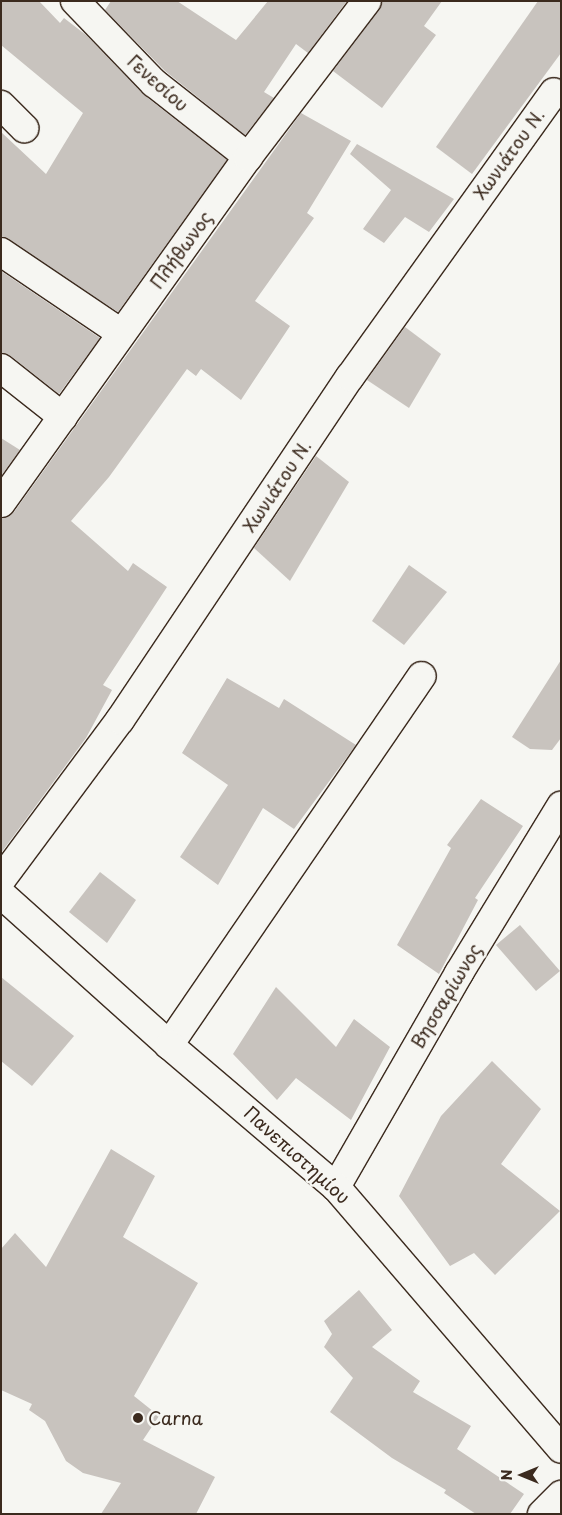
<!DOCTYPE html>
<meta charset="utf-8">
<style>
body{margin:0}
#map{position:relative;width:562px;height:1515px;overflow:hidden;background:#f6f6f2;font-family:"Playpen Sans",sans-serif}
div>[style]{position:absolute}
.building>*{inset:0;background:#c8c3be}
.roads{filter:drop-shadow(1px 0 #3b2a1e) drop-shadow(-1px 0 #3b2a1e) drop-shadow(0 1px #3b2a1e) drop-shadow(0 -1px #3b2a1e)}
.minor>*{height:28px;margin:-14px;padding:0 14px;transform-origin:14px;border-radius:14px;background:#f6f6f2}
.primary>*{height:28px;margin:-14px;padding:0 14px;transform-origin:14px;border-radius:14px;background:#f6f6f2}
.dots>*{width:14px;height:14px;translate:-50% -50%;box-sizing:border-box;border:2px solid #f6f6f2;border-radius:50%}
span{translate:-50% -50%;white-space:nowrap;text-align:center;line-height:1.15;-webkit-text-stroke:5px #f6f6f2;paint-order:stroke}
.street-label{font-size:18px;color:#3b2a1e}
.poi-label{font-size:18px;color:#3b2a1e}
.left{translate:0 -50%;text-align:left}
.frame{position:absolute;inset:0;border:2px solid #3b2a1e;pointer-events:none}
.north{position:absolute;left:497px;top:1450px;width:50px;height:50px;-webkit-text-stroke:4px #f6f6f2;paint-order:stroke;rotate:270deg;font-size:14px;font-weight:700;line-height:20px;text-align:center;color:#3b2a1e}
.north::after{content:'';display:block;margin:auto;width:18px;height:22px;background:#3b2a1e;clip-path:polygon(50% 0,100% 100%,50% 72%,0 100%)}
</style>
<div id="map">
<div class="building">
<div style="clip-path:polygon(1px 1px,39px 1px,60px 23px,64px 18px,86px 35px,144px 95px,227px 160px,118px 312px,1px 237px,1px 132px,46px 174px,83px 113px,1px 45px)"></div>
<div style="clip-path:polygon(111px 1px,177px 1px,236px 40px,268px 1px,347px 1px,308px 53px,296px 44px,264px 92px,274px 98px,245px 135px,165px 71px,105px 10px)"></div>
<div style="clip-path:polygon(382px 1px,442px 1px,424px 26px,436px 35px,382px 108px,333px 71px,379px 10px)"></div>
<div style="clip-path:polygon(538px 1px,561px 1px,561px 53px,472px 174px,436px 147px)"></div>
<div style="clip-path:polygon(301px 113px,351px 141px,307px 213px,314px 218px,255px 301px,290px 326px,241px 400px,201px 369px,196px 376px,187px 369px,109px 477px,71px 521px,128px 571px,133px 563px,167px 587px,103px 685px,112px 690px,86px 738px,1px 853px,1px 518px,14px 512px)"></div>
<div style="clip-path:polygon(357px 144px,454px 199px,429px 232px,405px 217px,384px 243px,363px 229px,391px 190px,350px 154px)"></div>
<div style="clip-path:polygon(1px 271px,100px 338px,59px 394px,11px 356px,1px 353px)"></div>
<div style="clip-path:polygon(405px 327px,441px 354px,409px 408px,367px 380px)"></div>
<div style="clip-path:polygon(1px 438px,20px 450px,1px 476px)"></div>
<div style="clip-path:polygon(316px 456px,349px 482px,290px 581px,254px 548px)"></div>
<div style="clip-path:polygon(409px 565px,447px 592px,404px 645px,372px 621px)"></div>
<div style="clip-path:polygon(561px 660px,561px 738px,552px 750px,530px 749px,512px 737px)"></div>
<div style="clip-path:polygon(227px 678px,279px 708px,284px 699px,356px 745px,294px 829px,263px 808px,218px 885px,180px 857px,228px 785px,182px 753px)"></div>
<div style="clip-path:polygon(481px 799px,523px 826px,475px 898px,478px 900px,439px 974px,397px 945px,451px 848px,447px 845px)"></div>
<div style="clip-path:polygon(100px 872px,136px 900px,107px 943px,69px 912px)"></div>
<div style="clip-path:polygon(520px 925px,560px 971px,536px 991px,496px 945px)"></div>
<div style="clip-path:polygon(1px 977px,74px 1036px,32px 1086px,1px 1061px)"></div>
<div style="clip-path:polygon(276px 987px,336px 1047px,354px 1019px,390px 1047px,351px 1120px,296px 1078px,277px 1100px,233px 1054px)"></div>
<div style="clip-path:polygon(492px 1061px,541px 1109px,501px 1164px,560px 1211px,495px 1275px,474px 1253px,450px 1266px,399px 1196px,441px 1116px)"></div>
<div style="clip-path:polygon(111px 1149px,155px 1176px,123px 1237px,198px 1283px,134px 1396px,159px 1416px,143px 1440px,215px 1477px,196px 1514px,101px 1514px,121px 1483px,83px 1473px,66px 1461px,45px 1421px,29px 1410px,32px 1404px,1px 1390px,1px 1249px,15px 1233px,46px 1267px)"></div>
<div style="clip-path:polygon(359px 1290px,392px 1330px,372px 1347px,420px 1381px,413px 1392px,471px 1426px,457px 1449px,524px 1494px,510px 1514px,476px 1514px,444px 1493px,446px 1490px,392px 1458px,330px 1412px,353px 1378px,324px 1347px,332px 1334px,324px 1321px)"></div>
</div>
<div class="roads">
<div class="minor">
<div style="left:75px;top:1px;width:114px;rotate:46.1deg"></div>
<div style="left:154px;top:83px;width:120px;rotate:38.2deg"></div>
<div style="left:1px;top:105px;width:33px;rotate:45deg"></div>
<div style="left:1px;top:252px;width:145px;rotate:34deg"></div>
<div style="left:1px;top:368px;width:79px;rotate:38.3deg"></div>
<div style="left:1px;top:503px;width:425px;rotate:-54.5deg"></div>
<div style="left:248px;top:157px;width:196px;rotate:-52.7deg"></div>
<div style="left:1px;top:880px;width:199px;rotate:-53.4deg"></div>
<div style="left:120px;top:720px;width:413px;rotate:-56.2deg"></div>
<div style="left:350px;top:377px;width:350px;rotate:-54.4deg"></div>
<div style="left:169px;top:1045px;width:447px;rotate:-55.6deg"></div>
<div style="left:336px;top:1187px;width:247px;rotate:-60.1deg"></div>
<div style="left:459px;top:973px;width:196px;rotate:-58.6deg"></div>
<div style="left:542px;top:1514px;width:27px;rotate:-45deg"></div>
</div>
<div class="primary">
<div style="left:1px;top:894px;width:226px;rotate:41.9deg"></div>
<div style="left:169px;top:1045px;width:219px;rotate:40.4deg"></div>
<div style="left:336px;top:1187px;width:345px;rotate:49.3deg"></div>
</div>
</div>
<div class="dots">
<div style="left:138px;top:1418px;background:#3b2a1e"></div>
</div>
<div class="street-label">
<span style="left:158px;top:83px;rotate:42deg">Γενεσίου</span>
<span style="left:509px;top:154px;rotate:-54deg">Χωνιάτου Ν.</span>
<span style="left:181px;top:250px;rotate:-54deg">Πλήθωνος</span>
<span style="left:277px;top:486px;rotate:-56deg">Χωνιάτου Ν.</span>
<span style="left:446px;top:996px;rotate:-59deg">Βησσαρίωνος</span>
<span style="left:297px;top:1155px;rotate:42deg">Πανεπιστημίου</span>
</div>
<div class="poi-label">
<span class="left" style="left:148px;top:1418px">Carna</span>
</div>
<div class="frame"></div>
<div class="north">N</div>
</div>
